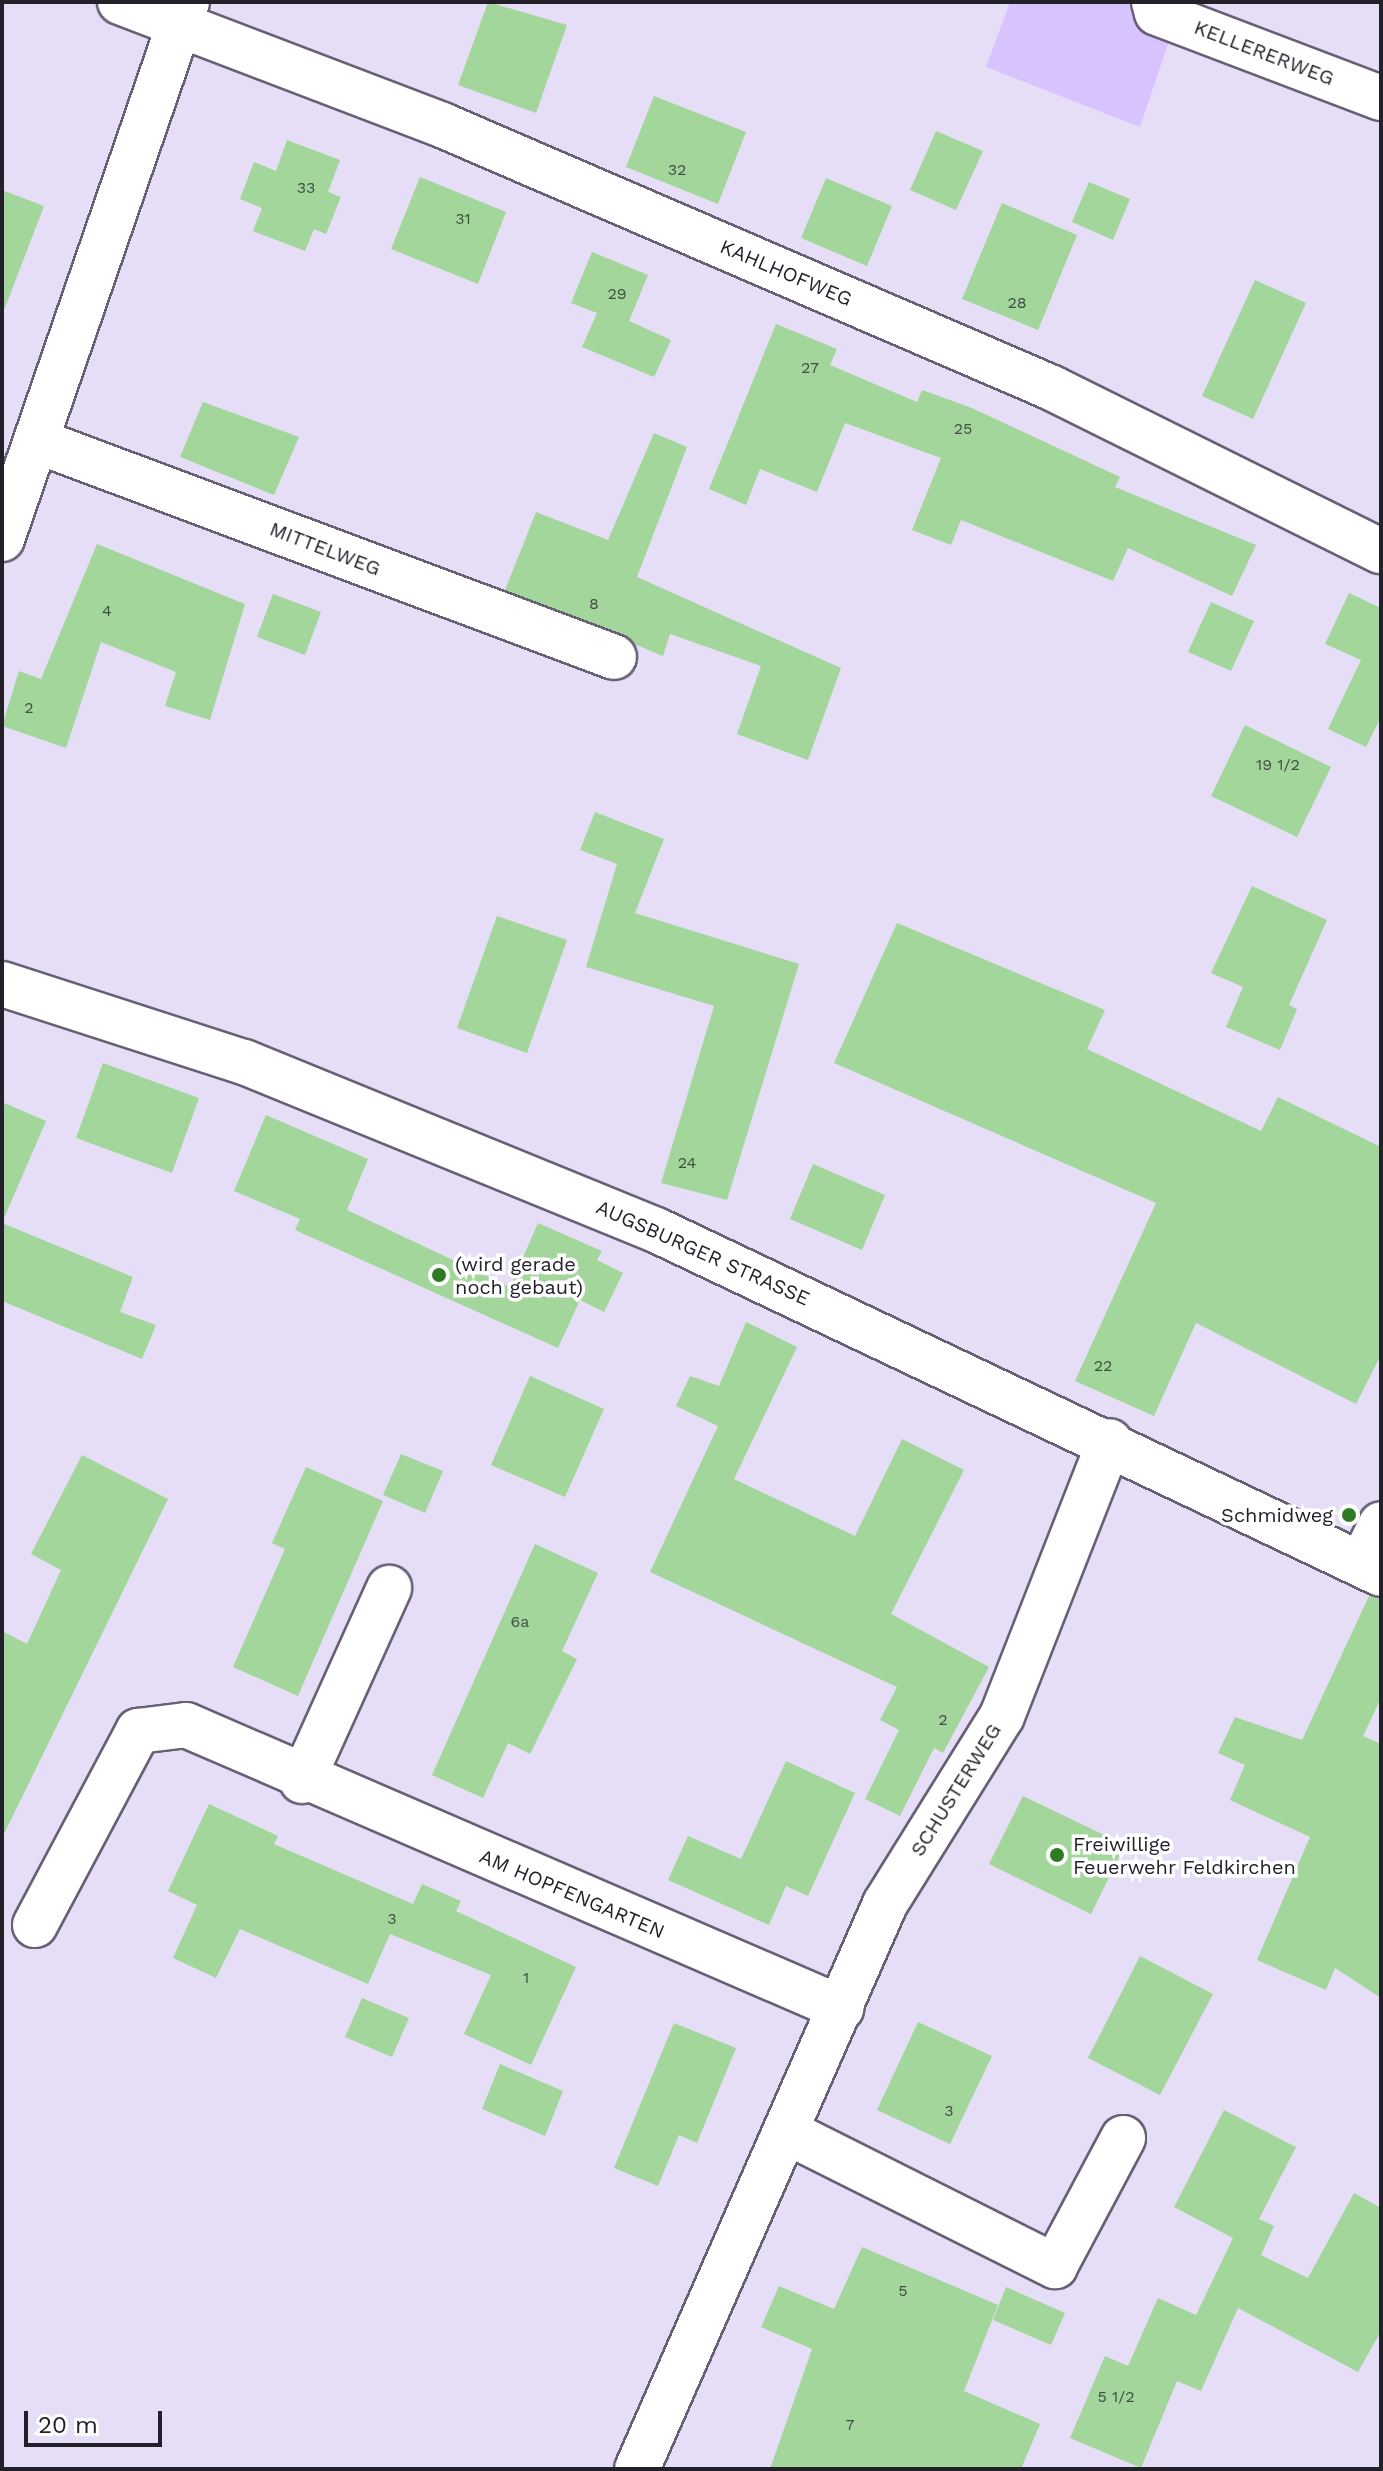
<!DOCTYPE html>
<style>
body{margin:0}
#map{position:relative;width:1383px;height:2471px;overflow:hidden;background:#e6def7;font-family:"Work Sans",sans-serif}
div>[style]{position:absolute}
.green>*{inset:0;background:#d9c3ff}
.building>*{inset:0;background:#a3d69a}
.roads{filter:drop-shadow(2px 0 #676075) drop-shadow(-2px 0 #676075) drop-shadow(0 2px #676075) drop-shadow(0 -2px #676075)}
.street>*{height:44px;margin:-22px;padding:0 22px;transform-origin:22px;border-radius:22px;background:#fff}
.secondary>*{height:44px;margin:-22px;padding:0 22px;transform-origin:22px;border-radius:22px;background:#fff}
.dots>*{width:22px;height:22px;translate:-50% -50%;box-sizing:border-box;border:4px solid #fff;border-radius:50%}
span{translate:-50% -50%;white-space:nowrap;text-align:center;line-height:1.15;-webkit-text-stroke:7px #fff;paint-order:stroke}
.number-label{font-size:16px;color:#434e45}
.number-label span{-webkit-text-stroke-width:0}
.street-label{font-size:20px;color:#232029}
.poi-label{font-size:20px;color:#232029}
.left{translate:0 -50%;text-align:left}
.right{translate:-100% -50%;text-align:right}
.frame{position:absolute;inset:0;border:4px solid #232029;pointer-events:none}
.scale{position:absolute;left:24px;top:2411px;width:138px;height:36px;box-sizing:border-box;border:4px solid #232029;border-top:0;padding-left:10px;font-size:24px;line-height:28px;white-space:nowrap;color:#232029;-webkit-text-stroke:6px #fff;paint-order:stroke}
</style>
<div id="map">
<div class="green">
<div style="clip-path:polygon(1010px 2px,1133px 2px,1169px 41px,1140px 127px,986px 67px)"></div>
</div>
<div class="building">
<div style="clip-path:polygon(488px 2px,567px 25px,536px 113px,458px 85px)"></div>
<div style="clip-path:polygon(654px 96px,746px 132px,718px 204px,626px 167px)"></div>
<div style="clip-path:polygon(936px 131px,983px 151px,956px 210px,910px 190px)"></div>
<div style="clip-path:polygon(287px 140px,340px 160px,328px 192px,341px 197px,326px 234px,314px 229px,305px 251px,253px 231px,262px 208px,240px 199px,254px 162px,276px 171px)"></div>
<div style="clip-path:polygon(420px 177px,506px 212px,478px 284px,391px 249px)"></div>
<div style="clip-path:polygon(826px 178px,892px 206px,867px 266px,801px 238px)"></div>
<div style="clip-path:polygon(1089px 182px,1130px 199px,1113px 240px,1072px 222px)"></div>
<div style="clip-path:polygon(2px 190px,44px 206px,5px 308px,2px 307px)"></div>
<div style="clip-path:polygon(1002px 203px,1077px 235px,1038px 330px,962px 299px)"></div>
<div style="clip-path:polygon(592px 252px,648px 275px,629px 321px,671px 340px,654px 377px,582px 347px,597px 313px,571px 303px)"></div>
<div style="clip-path:polygon(1255px 280px,1306px 303px,1253px 419px,1202px 396px)"></div>
<div style="clip-path:polygon(776px 324px,837px 349px,830px 365px,917px 402px,922px 390px,972px 408px,1120px 477px,1115px 487px,1256px 545px,1232px 596px,1128px 548px,1113px 581px,961px 520px,951px 545px,912px 530px,941px 458px,845px 423px,817px 492px,760px 469px,746px 505px,709px 489px)"></div>
<div style="clip-path:polygon(203px 402px,299px 437px,274px 495px,180px 457px)"></div>
<div style="clip-path:polygon(654px 433px,687px 447px,637px 577px,841px 668px,808px 760px,737px 734px,761px 666px,670px 634px,663px 656px,505px 590px,536px 512px,608px 540px)"></div>
<div style="clip-path:polygon(97px 544px,245px 604px,210px 720px,165px 706px,176px 672px,101px 642px,66px 748px,2px 726px,19px 671px,41px 679px)"></div>
<div style="clip-path:polygon(1349px 593px,1381px 608px,1381px 717px,1366px 747px,1328px 729px,1361px 660px,1325px 644px)"></div>
<div style="clip-path:polygon(273px 594px,321px 612px,305px 655px,257px 637px)"></div>
<div style="clip-path:polygon(1211px 602px,1254px 621px,1231px 671px,1188px 652px)"></div>
<div style="clip-path:polygon(1245px 725px,1331px 767px,1297px 837px,1211px 796px)"></div>
<div style="clip-path:polygon(595px 812px,664px 839px,635px 913px,799px 964px,727px 1200px,661px 1183px,714px 1006px,586px 967px,617px 864px,580px 850px)"></div>
<div style="clip-path:polygon(1252px 886px,1327px 920px,1289px 1005px,1297px 1009px,1280px 1050px,1226px 1027px,1243px 987px,1211px 973px)"></div>
<div style="clip-path:polygon(497px 916px,567px 940px,527px 1053px,457px 1028px)"></div>
<div style="clip-path:polygon(897px 923px,1105px 1010px,1087px 1049px,1261px 1131px,1278px 1097px,1381px 1147px,1381px 1355px,1356px 1404px,1196px 1323px,1154px 1416px,1075px 1381px,1156px 1203px,834px 1063px)"></div>
<div style="clip-path:polygon(103px 1063px,199px 1098px,172px 1173px,76px 1138px)"></div>
<div style="clip-path:polygon(2px 1102px,46px 1121px,2px 1223px,133px 1277px,120px 1312px,156px 1325px,142px 1359px,2px 1301px)"></div>
<div style="clip-path:polygon(266px 1115px,368px 1159px,347px 1210px,510px 1287px,538px 1223px,602px 1251px,597px 1260px,623px 1273px,604px 1312px,580px 1300px,558px 1348px,295px 1230px,300px 1219px,234px 1191px)"></div>
<div style="clip-path:polygon(813px 1164px,885px 1195px,862px 1250px,790px 1219px)"></div>
<div style="clip-path:polygon(746px 1322px,797px 1347px,734px 1479px,855px 1536px,902px 1439px,964px 1470px,891px 1614px,989px 1667px,943px 1753px,934px 1748px,900px 1816px,865px 1799px,899px 1730px,880px 1720px,897px 1687px,650px 1572px,718px 1426px,676px 1406px,690px 1376px,719px 1386px)"></div>
<div style="clip-path:polygon(530px 1376px,604px 1409px,565px 1497px,491px 1465px)"></div>
<div style="clip-path:polygon(401px 1454px,443px 1471px,425px 1513px,383px 1495px)"></div>
<div style="clip-path:polygon(82px 1455px,168px 1499px,2px 1838px,2px 1631px,27px 1644px,61px 1570px,31px 1554px)"></div>
<div style="clip-path:polygon(306px 1467px,383px 1501px,298px 1696px,233px 1667px,285px 1549px,272px 1543px)"></div>
<div style="clip-path:polygon(535px 1544px,598px 1573px,562px 1651px,577px 1659px,530px 1754px,508px 1743px,483px 1798px,432px 1775px)"></div>
<div style="clip-path:polygon(1369px 1596px,1381px 1599px,1381px 1698px,1363px 1736px,1381px 1744px,1381px 1998px,1335px 1968px,1326px 1990px,1257px 1960px,1310px 1837px,1230px 1800px,1245px 1765px,1218px 1753px,1235px 1717px,1302px 1740px)"></div>
<div style="clip-path:polygon(786px 1761px,855px 1793px,808px 1896px,786px 1886px,769px 1925px,668px 1880px,688px 1836px,741px 1859px)"></div>
<div style="clip-path:polygon(1023px 1796px,1125px 1845px,1091px 1914px,989px 1864px)"></div>
<div style="clip-path:polygon(209px 1804px,278px 1836px,274px 1844px,413px 1904px,422px 1884px,461px 1901px,456px 1911px,576px 1967px,531px 2065px,464px 2034px,491px 1975px,390px 1934px,368px 1984px,240px 1929px,216px 1978px,173px 1958px,197px 1905px,168px 1891px)"></div>
<div style="clip-path:polygon(1140px 1956px,1213px 1994px,1160px 2095px,1088px 2058px)"></div>
<div style="clip-path:polygon(362px 1998px,409px 2018px,392px 2057px,345px 2037px)"></div>
<div style="clip-path:polygon(918px 2022px,992px 2056px,950px 2144px,877px 2110px)"></div>
<div style="clip-path:polygon(674px 2023px,736px 2048px,697px 2143px,679px 2135px,658px 2186px,614px 2168px)"></div>
<div style="clip-path:polygon(500px 2064px,563px 2091px,545px 2136px,482px 2109px)"></div>
<div style="clip-path:polygon(1224px 2110px,1296px 2147px,1259px 2219px,1274px 2226px,1261px 2255px,1308px 2278px,1354px 2193px,1381px 2208px,1381px 2331px,1358px 2372px,1238px 2308px,1201px 2391px,1177px 2381px,1141px 2468px,1070px 2438px,1105px 2356px,1128px 2366px,1158px 2298px,1196px 2315px,1233px 2238px,1174px 2207px)"></div>
<div style="clip-path:polygon(862px 2247px,998px 2305px,964px 2391px,1040px 2424px,1021px 2469px,770px 2469px,812px 2349px,761px 2327px,779px 2286px,834px 2309px)"></div>
<div style="clip-path:polygon(1006px 2287px,1065px 2313px,1051px 2345px,993px 2320px)"></div>
</div>
<div class="roads">
<div class="street">
<div style="left:120px;top:2px;width:345px;rotate:20.9deg"></div>
<div style="left:442px;top:125px;width:664px;rotate:23.32deg"></div>
<div style="left:1052px;top:388px;width:367px;rotate:26.4deg"></div>
<div style="left:1154px;top:2px;width:11px;rotate:75deg"></div>
<div style="left:1157px;top:13px;width:240px;rotate:20.8deg"></div>
<div style="left:37px;top:441px;width:616px;rotate:20.52deg"></div>
<div style="left:2px;top:539px;width:568px;rotate:-70.99deg"></div>
<div style="left:1362px;top:1563px;width:43px;rotate:-64deg"></div>
<div style="left:302px;top:1781px;width:212px;rotate:-65.7deg"></div>
<div style="left:35px;top:1925px;width:220px;rotate:-62deg"></div>
<div style="left:138px;top:1731px;width:48px;rotate:-7.1deg"></div>
<div style="left:186px;top:1725px;width:714px;rotate:23.37deg"></div>
<div style="left:787px;top:2132px;width:300px;rotate:26.6deg"></div>
<div style="left:1055px;top:2266px;width:145px;rotate:-62deg"></div>
<div style="left:637px;top:2469px;width:617px;rotate:-66.3deg"></div>
<div style="left:885px;top:1904px;width:221px;rotate:-58.1deg"></div>
<div style="left:1002px;top:1716px;width:295px;rotate:-68.6deg"></div>
</div>
<div class="secondary">
<div style="left:2px;top:984px;width:254px;rotate:17.9deg"></div>
<div style="left:244px;top:1062px;width:445px;rotate:22.2deg"></div>
<div style="left:656px;top:1230px;width:802px;rotate:25.38deg"></div>
</div>
</div>
<div class="dots">
<div style="left:439px;top:1275px;background:#2f7b23"></div>
<div style="left:1349px;top:1515px;background:#2f7b23"></div>
<div style="left:1057px;top:1855px;background:#2f7b23"></div>
</div>
<div class="number-label">
<span style="left:677px;top:170px">32</span>
<span style="left:306px;top:188px">33</span>
<span style="left:463px;top:219px">31</span>
<span style="left:617px;top:294px">29</span>
<span style="left:1017px;top:303px">28</span>
<span style="left:810px;top:368px">27</span>
<span style="left:963px;top:429px">25</span>
<span style="left:594px;top:604px">8</span>
<span style="left:107px;top:611px">4</span>
<span style="left:29px;top:708px">2</span>
<span style="left:1278px;top:765px">19 1/2</span>
<span style="left:687px;top:1163px">24</span>
<span style="left:1103px;top:1366px">22</span>
<span style="left:520px;top:1622px">6a</span>
<span style="left:943px;top:1720px">2</span>
<span style="left:392px;top:1919px">3</span>
<span style="left:526px;top:1978px">1</span>
<span style="left:949px;top:2111px">3</span>
<span style="left:903px;top:2291px">5</span>
<span style="left:1116px;top:2397px">5 1/2</span>
<span style="left:850px;top:2425px">7</span>
</div>
<div class="street-label">
<span style="left:1264px;top:53px;rotate:21deg">KELLERERWEG</span>
<span style="left:786px;top:273px;rotate:23deg">KAHLHOFWEG</span>
<span style="left:325px;top:549px;rotate:21deg">MITTELWEG</span>
<span style="left:703px;top:1253px;rotate:24deg">AUGSBURGER STRASSE</span>
<span style="left:956px;top:1790px;rotate:-58deg">SCHUSTERWEG</span>
<span style="left:572px;top:1894px;rotate:23deg">AM HOPFENGARTEN</span>
</div>
<div class="poi-label">
<span class="left" style="left:455px;top:1276px">(wird gerade<br>noch gebaut)</span>
<span class="right" style="left:1333px;top:1515px">Schmidweg</span>
<span class="left" style="left:1073px;top:1856px">Freiwillige<br>Feuerwehr Feldkirchen</span>
</div>
<div class="frame"></div>
<div class="scale">20 m</div>
</div>
